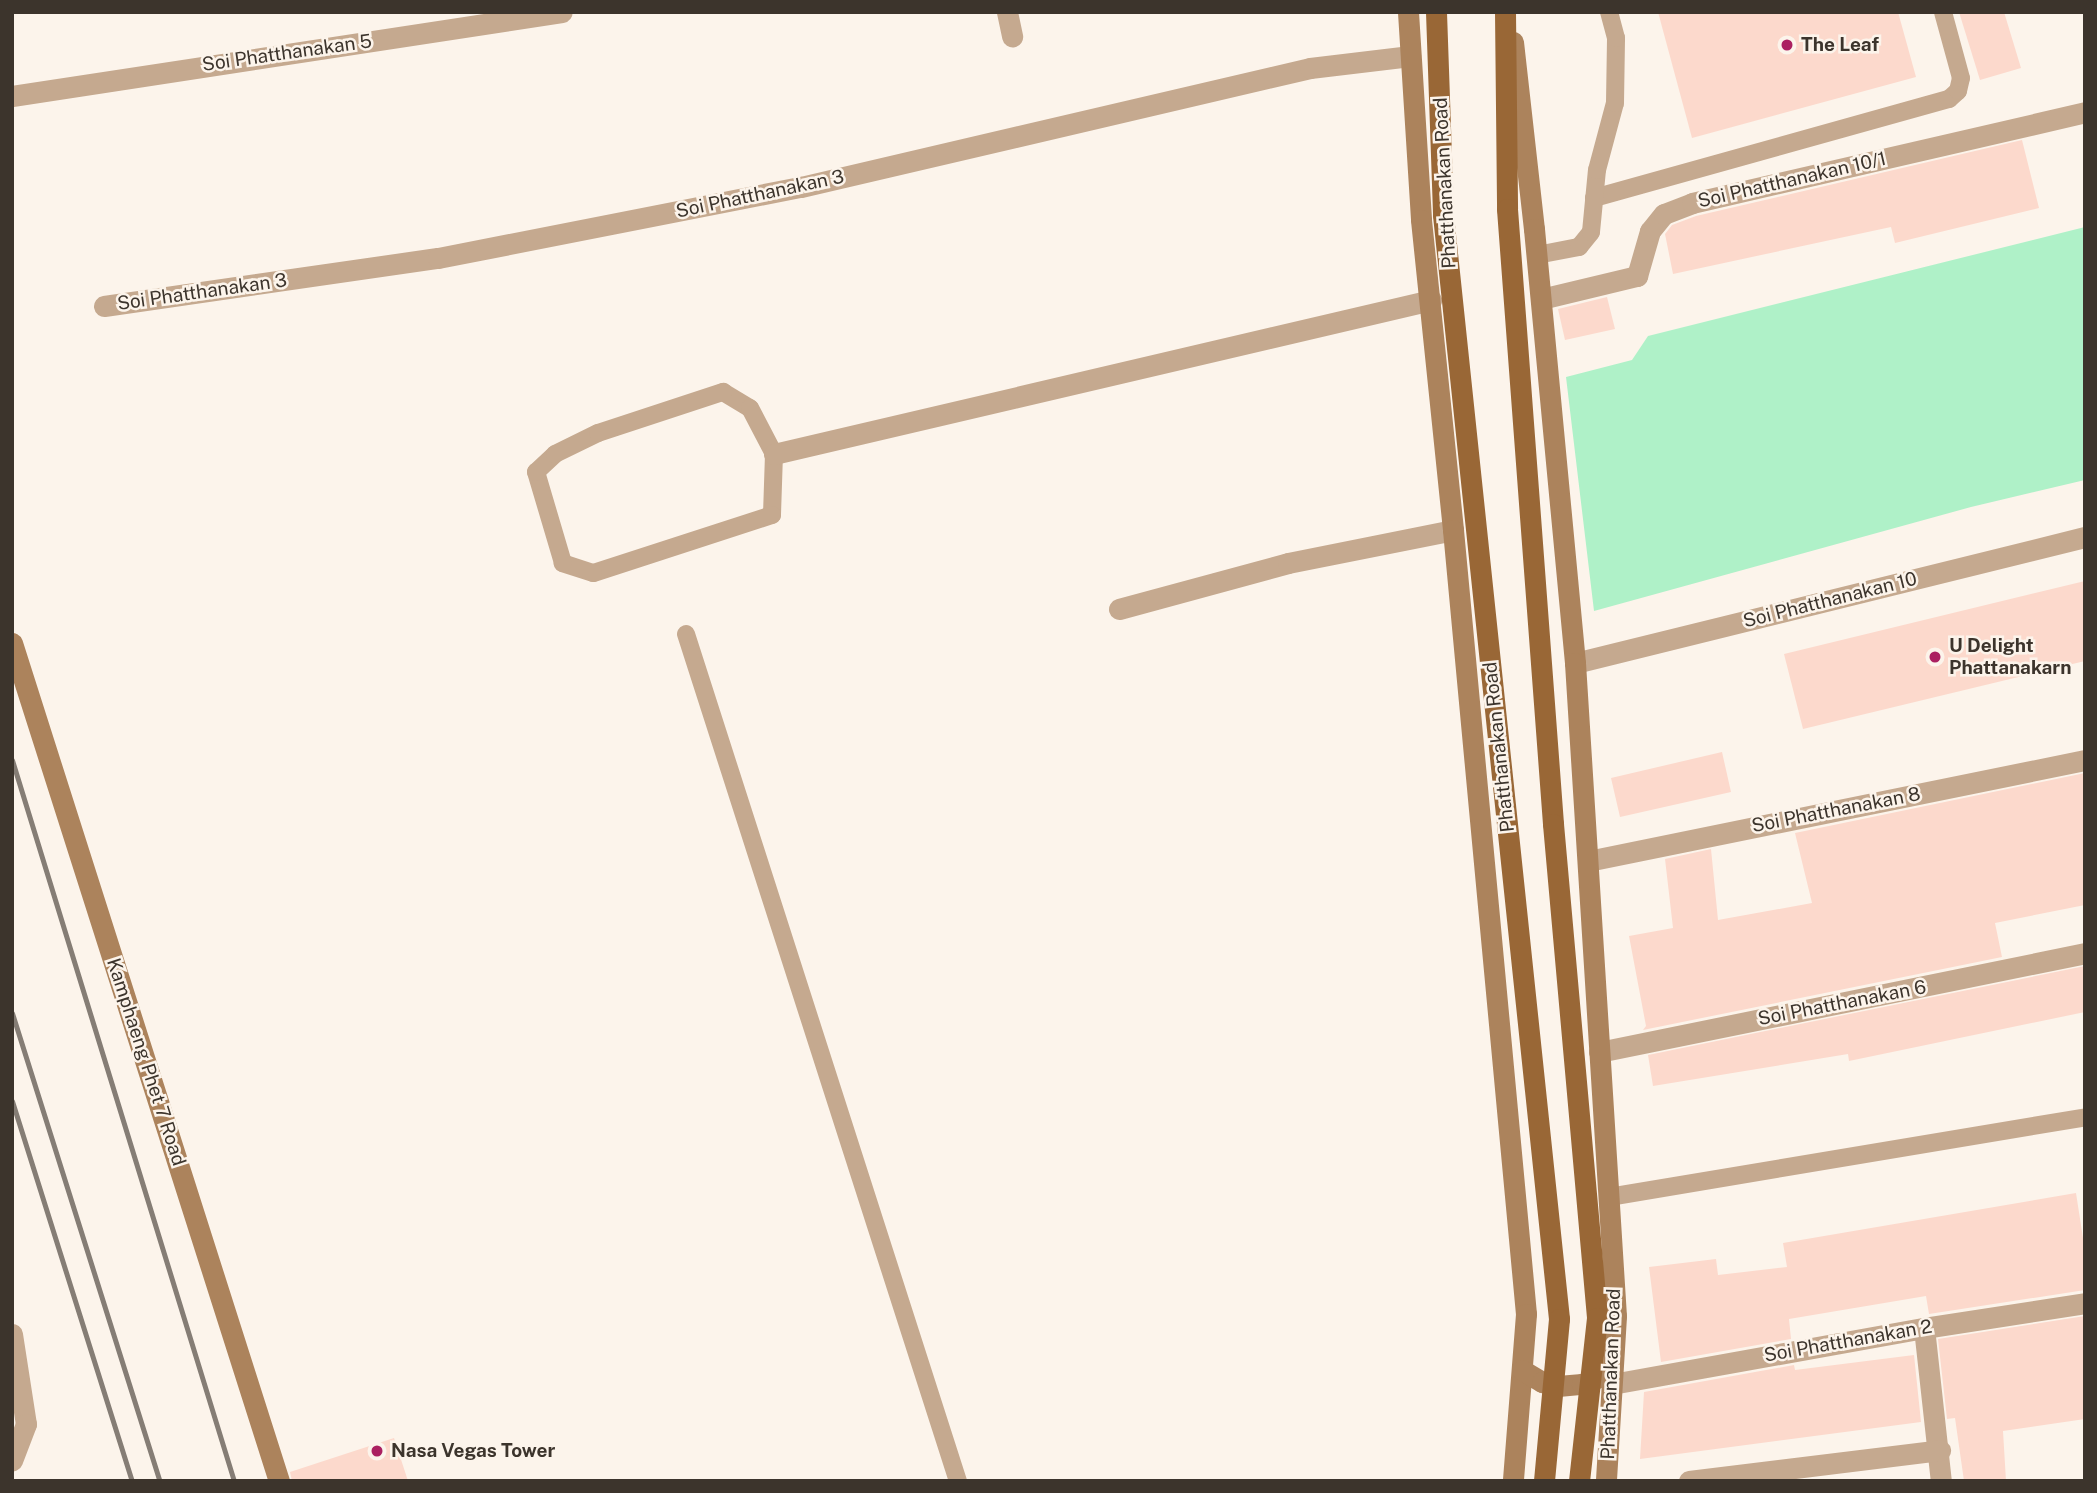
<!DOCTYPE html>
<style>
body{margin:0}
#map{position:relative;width:2097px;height:1493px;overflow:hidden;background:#fcf4eb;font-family:"Public Sans",sans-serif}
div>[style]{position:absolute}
.green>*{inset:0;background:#aff1c8}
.building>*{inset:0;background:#fcd9cc}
.lane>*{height:18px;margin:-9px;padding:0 9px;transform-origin:9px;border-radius:9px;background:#c5a98f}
.street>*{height:21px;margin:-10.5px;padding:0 10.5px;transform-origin:10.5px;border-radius:10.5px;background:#c5a98f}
.secondary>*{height:21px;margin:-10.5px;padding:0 10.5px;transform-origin:10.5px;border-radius:10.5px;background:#ac835c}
.primary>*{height:21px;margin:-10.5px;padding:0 10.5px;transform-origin:10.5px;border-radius:10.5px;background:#996736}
.rail>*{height:5px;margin:-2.5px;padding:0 2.5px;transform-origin:2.5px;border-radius:2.5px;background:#857d75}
.primary-bridge>*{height:21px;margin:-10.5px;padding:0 10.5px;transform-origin:10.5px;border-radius:10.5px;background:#996736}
.dots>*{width:19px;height:19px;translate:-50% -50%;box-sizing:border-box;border:4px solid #fcf4eb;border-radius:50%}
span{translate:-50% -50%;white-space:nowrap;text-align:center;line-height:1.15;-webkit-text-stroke:5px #fcf4eb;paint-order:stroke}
.poi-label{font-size:19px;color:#3c342c;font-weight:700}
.left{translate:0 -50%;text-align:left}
.street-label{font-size:19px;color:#3c342c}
.frame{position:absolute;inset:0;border:14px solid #3c342c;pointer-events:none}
</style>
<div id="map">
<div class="green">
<div style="clip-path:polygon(2085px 227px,2085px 480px,1971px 507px,1594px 611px,1566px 377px,1632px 360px,1648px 336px)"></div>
</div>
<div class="building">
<div style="clip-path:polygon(1658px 12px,1898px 12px,1916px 77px,1692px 138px)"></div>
<div style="clip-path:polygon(1959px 12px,2004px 12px,2021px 68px,1980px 80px)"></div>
<div style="clip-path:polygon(2022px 140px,2039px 208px,1895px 243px,1891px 227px,1673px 274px,1665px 234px,1672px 225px,1696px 216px)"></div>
<div style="clip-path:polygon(1607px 297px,1615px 329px,1565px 340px,1558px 309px)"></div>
<div style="clip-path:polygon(2085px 581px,2085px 661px,1803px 729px,1784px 654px)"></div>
<div style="clip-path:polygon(1722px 752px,1731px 792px,1620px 817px,1611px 778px)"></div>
<div style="clip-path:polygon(2085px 773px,2085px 905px,1995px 923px,2002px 957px,1643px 1030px,1646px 1026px,1629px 936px,1673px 928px,1665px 859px,1711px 849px,1718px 920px,1812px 903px,1795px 833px)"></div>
<div style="clip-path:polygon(2085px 966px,2085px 1012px,1849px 1061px,1848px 1054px,1653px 1086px,1648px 1055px)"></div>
<div style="clip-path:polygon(2076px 1193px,2085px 1251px,2085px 1290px,1929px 1314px,1926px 1296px,1789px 1319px,1791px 1339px,1661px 1362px,1649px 1267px,1716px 1259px,1718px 1275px,1787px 1267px,1783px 1243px)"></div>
<div style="clip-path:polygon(2085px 1316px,2085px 1419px,2003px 1431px,2006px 1481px,1964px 1481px,1955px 1418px,1947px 1419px,1938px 1339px)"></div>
<div style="clip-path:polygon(1914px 1355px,1921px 1422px,1640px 1459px,1644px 1392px,1794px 1365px,1795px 1370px)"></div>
<div style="clip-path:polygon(394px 1438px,408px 1481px,292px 1481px,290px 1472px)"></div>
</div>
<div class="lane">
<div style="left:1594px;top:198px;width:369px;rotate:-15.6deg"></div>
<div style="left:1949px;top:99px;width:12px;rotate:-42deg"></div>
<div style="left:1958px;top:91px;width:13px;rotate:-77deg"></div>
<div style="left:1961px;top:78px;width:68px;rotate:-105.3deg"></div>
<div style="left:1537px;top:255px;width:43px;rotate:-10.8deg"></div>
<div style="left:1579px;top:247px;width:19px;rotate:-51deg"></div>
<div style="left:1591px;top:232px;width:62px;rotate:-84.5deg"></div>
<div style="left:1597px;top:170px;width:69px;rotate:-75deg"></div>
<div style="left:1615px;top:103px;width:65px;rotate:-89.1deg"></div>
<div style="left:1616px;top:38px;width:27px;rotate:-105deg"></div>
<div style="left:723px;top:392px;width:31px;rotate:31deg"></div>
<div style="left:750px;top:408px;width:52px;rotate:62.4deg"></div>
<div style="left:774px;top:454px;width:61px;rotate:91.9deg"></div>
<div style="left:772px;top:515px;width:188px;rotate:162deg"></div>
<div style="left:593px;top:573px;width:32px;rotate:-162deg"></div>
<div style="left:563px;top:563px;width:95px;rotate:-106.5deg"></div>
<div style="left:536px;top:472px;width:26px;rotate:-43deg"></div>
<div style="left:555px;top:454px;width:48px;rotate:-26deg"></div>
<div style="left:598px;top:433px;width:132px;rotate:-18.2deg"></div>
<div style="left:686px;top:634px;width:890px;rotate:72.2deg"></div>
<div style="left:1609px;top:1197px;width:483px;rotate:-9.5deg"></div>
</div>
<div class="street">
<div style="left:1007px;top:12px;width:25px;rotate:78deg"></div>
<div style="left:12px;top:96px;width:556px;rotate:-8.68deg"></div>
<div style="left:1541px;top:299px;width:99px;rotate:-13.5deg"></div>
<div style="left:1637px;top:276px;width:47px;rotate:-73.9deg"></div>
<div style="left:1650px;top:231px;width:22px;rotate:-51deg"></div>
<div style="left:1664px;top:214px;width:30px;rotate:-21deg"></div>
<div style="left:1692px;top:203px;width:403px;rotate:-13deg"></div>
<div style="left:104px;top:306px;width:337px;rotate:-8.2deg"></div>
<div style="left:438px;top:258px;width:370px;rotate:-11.1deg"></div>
<div style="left:801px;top:187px;width:523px;rotate:-13.16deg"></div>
<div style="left:1310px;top:68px;width:101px;rotate:-6.8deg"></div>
<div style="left:774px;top:454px;width:675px;rotate:-13.19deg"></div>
<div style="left:1119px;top:609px;width:175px;rotate:-15.2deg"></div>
<div style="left:1288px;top:563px;width:168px;rotate:-11.3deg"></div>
<div style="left:1575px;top:663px;width:525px;rotate:-13.88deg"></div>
<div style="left:1588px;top:861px;width:507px;rotate:-11.49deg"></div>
<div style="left:1599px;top:1052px;width:496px;rotate:-11.5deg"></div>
<div style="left:1924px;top:1328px;width:154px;rotate:83.7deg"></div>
<div style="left:12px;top:1334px;width:91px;rotate:81.2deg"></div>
<div style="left:26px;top:1424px;width:39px;rotate:111deg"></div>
<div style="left:1612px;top:1384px;width:317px;rotate:-10.2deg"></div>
<div style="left:1924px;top:1328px;width:163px;rotate:-8.8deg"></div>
<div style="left:1689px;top:1481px;width:253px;rotate:-7deg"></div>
</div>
<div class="secondary">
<div style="left:1408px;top:12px;width:208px;rotate:86.4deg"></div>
<div style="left:1421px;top:220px;width:312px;rotate:84.1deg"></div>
<div style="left:1453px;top:530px;width:787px;rotate:84.68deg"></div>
<div style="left:1526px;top:1314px;width:168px;rotate:94.5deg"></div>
<div style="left:1513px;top:42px;width:188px;rotate:83.6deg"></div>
<div style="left:1534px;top:229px;width:436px;rotate:84.6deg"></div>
<div style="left:1575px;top:663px;width:654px;rotate:86.41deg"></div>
<div style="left:1616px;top:1316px;width:165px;rotate:93.5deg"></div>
<div style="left:12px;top:643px;width:880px;rotate:72.33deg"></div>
<div style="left:1522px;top:1370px;width:23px;rotate:31deg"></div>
<div style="left:1542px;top:1382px;width:16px;rotate:14deg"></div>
<div style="left:1558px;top:1386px;width:24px;rotate:-5deg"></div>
<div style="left:1582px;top:1384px;width:24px;rotate:-22deg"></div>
</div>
<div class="primary">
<div style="left:1505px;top:12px;width:197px;rotate:89.4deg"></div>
<div style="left:1507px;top:209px;width:617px;rotate:85.72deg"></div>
</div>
<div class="rail">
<div style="left:12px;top:760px;width:754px;rotate:72.89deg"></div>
<div style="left:12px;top:1013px;width:491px;rotate:72.5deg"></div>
<div style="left:12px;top:1101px;width:398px;rotate:72.5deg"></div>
</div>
<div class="primary-bridge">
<div style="left:1436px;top:12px;width:203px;rotate:88deg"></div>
<div style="left:1443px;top:215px;width:1110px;rotate:84deg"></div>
<div style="left:1559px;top:1319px;width:163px;rotate:95.3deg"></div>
<div style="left:1553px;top:824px;width:496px;rotate:84.9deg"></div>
<div style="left:1597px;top:1318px;width:164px;rotate:96.3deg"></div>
</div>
<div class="dots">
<div style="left:1787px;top:45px;background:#ab2061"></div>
<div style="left:1935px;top:657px;background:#ab2061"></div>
<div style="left:377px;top:1451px;background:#ab2061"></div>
</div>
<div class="poi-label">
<span class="left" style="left:1801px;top:45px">The Leaf</span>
<span class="left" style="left:1949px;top:657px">U Delight<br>Phattanakarn</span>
<span class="left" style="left:391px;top:1451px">Nasa Vegas Tower</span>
</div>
<div class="street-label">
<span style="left:287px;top:53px;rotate:-8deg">Soi Phatthanakan 5</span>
<span style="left:1792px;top:180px;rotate:-13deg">Soi Phatthanakan 10/1</span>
<span style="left:1445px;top:183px;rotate:-93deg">Phatthanakan Road</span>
<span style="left:760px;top:194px;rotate:-12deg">Soi Phatthanakan 3</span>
<span style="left:202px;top:292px;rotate:-8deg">Soi Phatthanakan 3</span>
<span style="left:1830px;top:600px;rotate:-14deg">Soi Phatthanakan 10</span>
<span style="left:1499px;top:747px;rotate:-96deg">Phatthanakan Road</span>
<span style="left:1836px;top:810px;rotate:-11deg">Soi Phatthanakan 8</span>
<span style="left:1842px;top:1003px;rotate:-11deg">Soi Phatthanakan 6</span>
<span style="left:146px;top:1062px;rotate:72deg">Kamphaeng Phet 7 Road</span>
<span style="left:1848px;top:1341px;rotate:-10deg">Soi Phatthanakan 2</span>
<span style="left:1611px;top:1374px;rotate:-88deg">Phatthanakan Road</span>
</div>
<div class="frame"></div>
</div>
